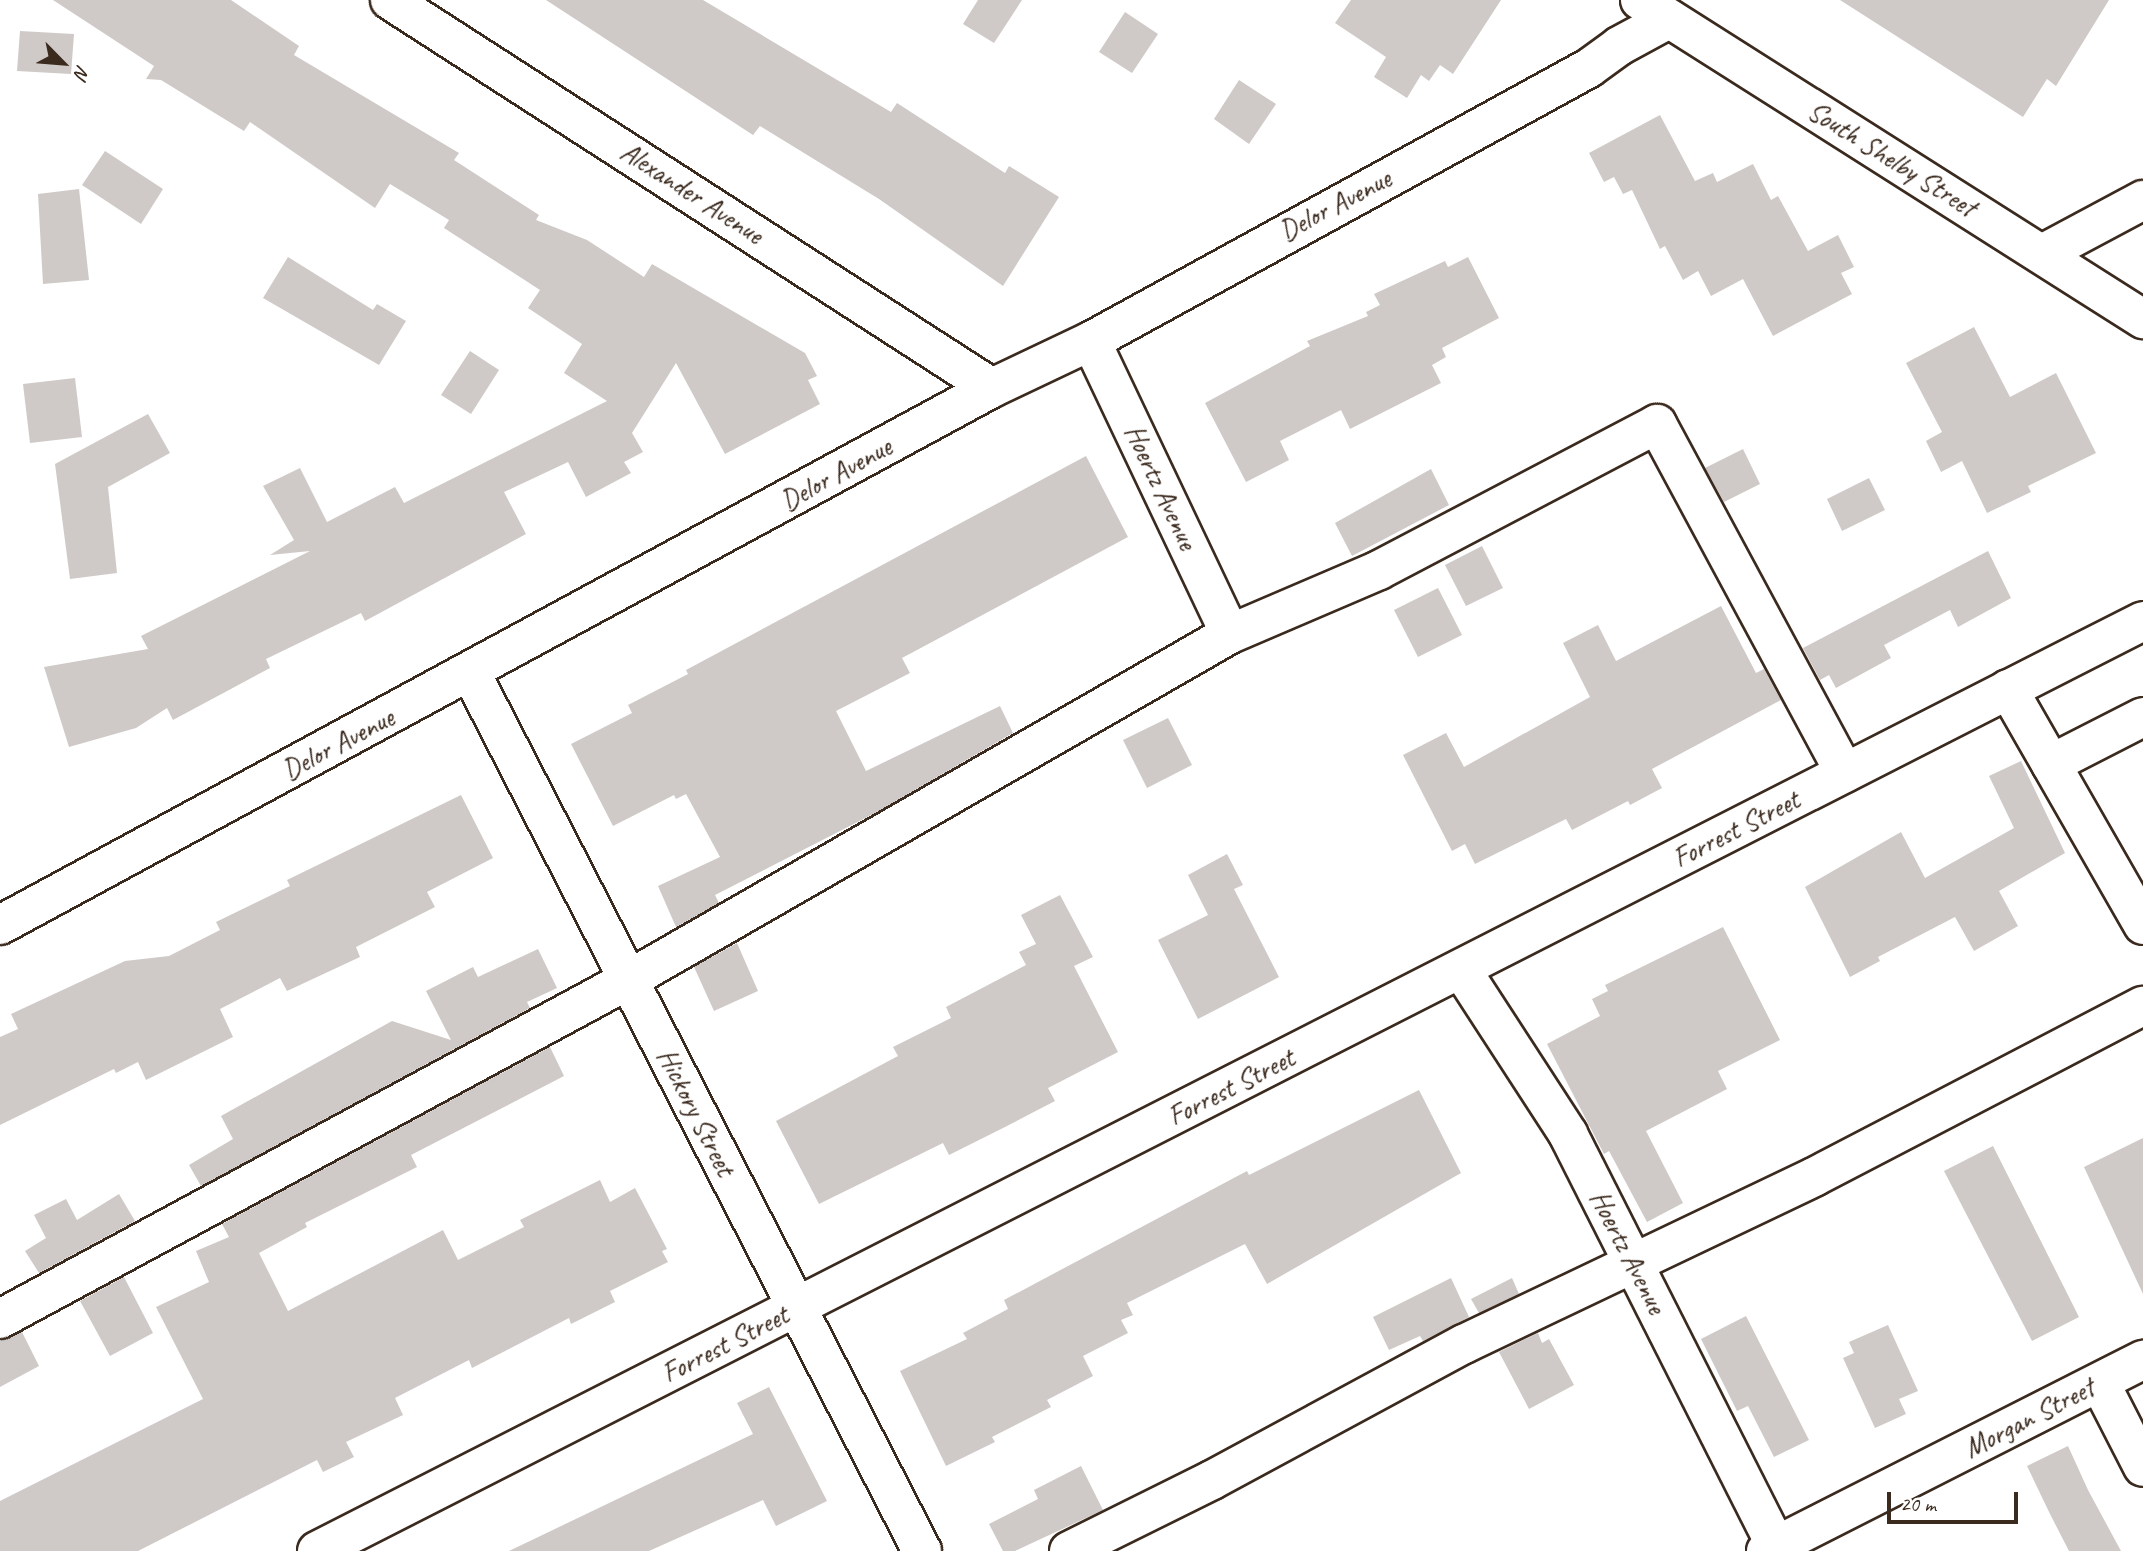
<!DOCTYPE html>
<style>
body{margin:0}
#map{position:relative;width:2143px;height:1551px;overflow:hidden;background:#fff;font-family:Caveat,sans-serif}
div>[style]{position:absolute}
.building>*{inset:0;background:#cfcac7}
.roads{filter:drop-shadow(2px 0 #3b2a1e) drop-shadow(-2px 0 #3b2a1e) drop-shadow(0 2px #3b2a1e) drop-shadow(0 -2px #3b2a1e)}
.minor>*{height:38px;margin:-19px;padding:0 19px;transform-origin:19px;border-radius:19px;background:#fff}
.major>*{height:38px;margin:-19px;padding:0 19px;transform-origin:19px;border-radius:19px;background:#fff}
span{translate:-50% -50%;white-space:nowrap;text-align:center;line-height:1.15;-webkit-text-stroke:5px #fff;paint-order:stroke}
.street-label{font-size:28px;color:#3b2a1e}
.north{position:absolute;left:28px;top:28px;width:70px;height:70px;-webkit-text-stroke:5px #fff;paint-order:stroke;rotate:115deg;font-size:19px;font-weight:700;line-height:28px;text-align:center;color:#3b2a1e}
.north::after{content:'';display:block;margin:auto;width:24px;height:32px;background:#3b2a1e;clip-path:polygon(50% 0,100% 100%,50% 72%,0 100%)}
.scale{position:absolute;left:1887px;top:1492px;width:131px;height:32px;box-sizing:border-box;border:4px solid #3b2a1e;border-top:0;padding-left:9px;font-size:21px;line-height:24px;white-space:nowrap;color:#3b2a1e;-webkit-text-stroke:5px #fff;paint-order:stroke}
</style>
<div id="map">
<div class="building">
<div style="clip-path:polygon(53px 0,231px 0,299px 46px,294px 55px,459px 153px,454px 160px,539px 215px,536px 220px,587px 240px,644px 277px,652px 264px,805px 353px,817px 376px,808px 380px,820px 404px,725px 454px,676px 363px,632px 433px,643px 452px,624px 462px,631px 473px,586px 497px,568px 462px,504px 492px,526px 534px,365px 621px,361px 613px,266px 659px,270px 668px,173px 720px,167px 708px,136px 728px,69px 747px,44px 667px,148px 649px,141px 636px,310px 551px,270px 555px,294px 540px,263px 486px,300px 468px,327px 522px,395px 487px,404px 503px,607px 401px,564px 373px,582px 344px,528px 308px,540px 290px,444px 228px,449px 220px,390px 184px,375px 208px,250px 122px,244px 131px,161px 80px,146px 79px,154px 66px)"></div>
<div style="clip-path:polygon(546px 0,703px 0,891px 112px,897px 103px,1005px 173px,1009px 166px,1059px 197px,1003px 286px,879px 199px,760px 126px,753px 135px)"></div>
<div style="clip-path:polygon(978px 0,1022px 0,994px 43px,963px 24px)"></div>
<div style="clip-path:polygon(1351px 0,1501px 0,1453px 74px,1440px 65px,1429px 81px,1421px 75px,1407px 98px,1374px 77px,1386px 57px,1335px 23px)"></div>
<div style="clip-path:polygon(1840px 0,2109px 0,2056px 86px,2047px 79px,2023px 117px)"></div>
<div style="clip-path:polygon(1125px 12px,1158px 34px,1132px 73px,1099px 52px)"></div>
<div style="clip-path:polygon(20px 31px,74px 34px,71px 74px,17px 71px)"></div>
<div style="clip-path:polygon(1239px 80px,1276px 104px,1249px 144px,1214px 119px)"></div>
<div style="clip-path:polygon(1660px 115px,1695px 181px,1713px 173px,1717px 182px,1753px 164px,1771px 200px,1778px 196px,1808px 251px,1838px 235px,1854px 267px,1841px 273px,1852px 294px,1773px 336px,1743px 279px,1711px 296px,1698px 271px,1683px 280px,1665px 246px,1660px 249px,1632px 190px,1623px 194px,1614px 177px,1604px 182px,1589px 153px)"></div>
<div style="clip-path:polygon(105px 151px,163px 189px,141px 224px,82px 185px)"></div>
<div style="clip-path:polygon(79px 189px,89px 280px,43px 284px,38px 194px)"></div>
<div style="clip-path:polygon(288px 257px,373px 310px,377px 304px,406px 321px,379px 365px,263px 298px)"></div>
<div style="clip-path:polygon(1468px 257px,1499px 318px,1442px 348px,1446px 357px,1432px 365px,1441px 383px,1350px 429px,1341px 410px,1280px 441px,1289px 460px,1246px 482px,1205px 403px,1310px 346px,1307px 341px,1368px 316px,1366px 312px,1380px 305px,1374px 294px,1445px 261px,1448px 267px)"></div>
<div style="clip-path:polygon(1974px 327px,2010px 397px,2056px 373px,2096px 453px,2028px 486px,2031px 492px,1987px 513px,1962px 461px,1941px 472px,1926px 441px,1942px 432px,1906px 363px)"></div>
<div style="clip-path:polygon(470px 351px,499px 370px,471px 414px,441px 395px)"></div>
<div style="clip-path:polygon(75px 378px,82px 437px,30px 443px,23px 384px)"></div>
<div style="clip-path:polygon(148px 414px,170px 453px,108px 487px,117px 573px,70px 579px,55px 464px)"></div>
<div style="clip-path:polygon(1743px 449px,1760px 484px,1724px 502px,1705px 468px)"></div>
<div style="clip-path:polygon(1086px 456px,1128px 537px,902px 658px,910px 673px,836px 711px,866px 771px,1000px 706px,1013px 733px,877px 812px,715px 895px,719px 903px,676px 927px,658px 886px,720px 857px,686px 794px,676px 799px,674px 795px,613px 826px,571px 744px,632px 713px,628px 705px,688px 674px,686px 670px)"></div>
<div style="clip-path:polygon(1431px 469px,1449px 505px,1352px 556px,1335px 523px)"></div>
<div style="clip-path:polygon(1869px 478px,1885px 510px,1842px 531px,1827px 499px)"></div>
<div style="clip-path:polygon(1482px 546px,1503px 588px,1466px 606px,1445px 565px)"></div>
<div style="clip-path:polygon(1988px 551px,2011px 598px,1958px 627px,1950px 610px,1884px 645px,1891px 658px,1836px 688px,1829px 675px,1820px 680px,1803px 648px)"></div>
<div style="clip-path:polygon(1438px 588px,1462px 635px,1418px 657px,1394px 610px)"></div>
<div style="clip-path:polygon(1721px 606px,1756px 673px,1764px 669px,1781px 700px,1652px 769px,1662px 788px,1630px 805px,1628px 801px,1572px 830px,1566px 819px,1475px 864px,1465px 844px,1452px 851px,1403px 755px,1446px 733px,1464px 767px,1590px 697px,1563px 643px,1598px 625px,1616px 661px)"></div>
<div style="clip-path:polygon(1168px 718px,1192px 765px,1147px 788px,1123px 740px)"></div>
<div style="clip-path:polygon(2021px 761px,2065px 853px,1999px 891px,2018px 926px,1974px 951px,1955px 917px,1878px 957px,1880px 961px,1850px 977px,1805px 887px,1901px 832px,1925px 878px,2014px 828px,1989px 776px)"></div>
<div style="clip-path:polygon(461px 795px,493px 858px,427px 892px,435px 907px,356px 947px,360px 957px,287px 991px,280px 978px,220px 1009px,233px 1037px,146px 1080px,138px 1062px,116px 1073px,114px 1069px,0 1125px,0 1037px,18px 1029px,11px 1014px,125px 961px,169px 956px,220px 930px,216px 922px,290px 886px,287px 880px)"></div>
<div style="clip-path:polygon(1227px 854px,1243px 885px,1234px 889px,1279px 977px,1198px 1019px,1158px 940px,1208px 915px,1188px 875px)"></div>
<div style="clip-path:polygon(1060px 895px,1093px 957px,1074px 966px,1118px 1052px,1048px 1088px,1055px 1101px,1007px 1126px,949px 1155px,943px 1143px,819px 1204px,776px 1121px,898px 1056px,893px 1047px,951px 1018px,946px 1007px,1026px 965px,1019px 952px,1036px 944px,1021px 915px)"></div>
<div style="clip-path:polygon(1723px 927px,1780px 1040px,1718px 1071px,1727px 1089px,1646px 1131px,1683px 1203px,1647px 1222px,1609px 1151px,1604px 1154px,1547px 1044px,1600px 1016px,1592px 999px,1608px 991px,1605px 985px)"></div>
<div style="clip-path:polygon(737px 943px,758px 991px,714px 1011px,694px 967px)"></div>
<div style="clip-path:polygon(538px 949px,557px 988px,527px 1002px,530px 1008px,201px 1186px,189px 1165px,233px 1139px,221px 1116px,392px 1021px,451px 1040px,426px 991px,473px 967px,478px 977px)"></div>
<div style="clip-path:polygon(550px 1047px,564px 1076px,411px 1155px,417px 1167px,305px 1223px,307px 1227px,259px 1253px,288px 1311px,443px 1230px,458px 1260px,524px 1227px,520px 1220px,600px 1180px,610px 1202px,635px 1188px,667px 1249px,662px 1251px,668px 1262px,610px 1291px,615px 1302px,571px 1324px,569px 1318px,472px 1368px,469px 1360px,395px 1398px,403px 1415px,346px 1442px,354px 1457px,323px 1472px,317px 1460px,138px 1551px,0 1551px,0 1501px,203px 1399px,156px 1307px,209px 1282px,196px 1251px,229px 1237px,222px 1224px)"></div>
<div style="clip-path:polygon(1419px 1090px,1461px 1173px,1267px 1284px,1245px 1244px,1127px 1303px,1133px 1315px,1121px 1320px,1128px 1333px,1083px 1356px,1093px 1376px,1047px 1400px,1051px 1407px,992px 1437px,995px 1442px,946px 1466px,900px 1371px,967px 1339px,963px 1333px,1008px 1309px,1004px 1300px,1247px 1171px,1249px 1175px)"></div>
<div style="clip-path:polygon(2143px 1138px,2143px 1294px,2084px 1167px)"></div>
<div style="clip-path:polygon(1993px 1146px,2079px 1317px,2032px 1341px,1944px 1171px)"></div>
<div style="clip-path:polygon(119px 1194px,135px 1221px,39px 1273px,25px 1251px,46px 1238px,34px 1215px,66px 1199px,77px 1220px)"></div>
<div style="clip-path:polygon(124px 1277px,153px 1333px,110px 1356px,80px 1301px)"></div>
<div style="clip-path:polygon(1451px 1278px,1469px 1317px,1423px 1341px,1420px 1336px,1389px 1350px,1373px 1317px)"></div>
<div style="clip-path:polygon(1512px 1278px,1519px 1294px,1479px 1313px,1471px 1299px)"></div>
<div style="clip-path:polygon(1746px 1316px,1809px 1440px,1774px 1457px,1748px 1406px,1737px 1411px,1701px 1339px)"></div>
<div style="clip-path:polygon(1888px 1325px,1918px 1391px,1899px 1399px,1906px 1414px,1875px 1428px,1843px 1358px,1854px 1353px,1849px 1342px)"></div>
<div style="clip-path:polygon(22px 1332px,39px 1366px,0 1387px,0 1341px)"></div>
<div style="clip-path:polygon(1538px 1333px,1542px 1343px,1549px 1339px,1574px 1385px,1529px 1409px,1499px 1352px)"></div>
<div style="clip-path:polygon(769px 1387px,827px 1501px,776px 1526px,763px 1500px,649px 1551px,509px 1551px,753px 1434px,737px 1403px)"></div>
<div style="clip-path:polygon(2068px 1446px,2088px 1490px,2121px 1551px,2069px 1551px,2050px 1514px,2027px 1466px)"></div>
<div style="clip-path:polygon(1081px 1466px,1103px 1510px,1015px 1551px,1003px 1551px,989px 1524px,1038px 1499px,1034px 1490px)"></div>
</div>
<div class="roads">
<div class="minor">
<div style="left:390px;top:0;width:716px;rotate:32.8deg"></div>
<div style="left:2042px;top:254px;width:115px;rotate:-28.1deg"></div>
<div style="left:1091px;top:341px;width:324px;rotate:64.6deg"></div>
<div style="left:471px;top:673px;width:987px;rotate:62.81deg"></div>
<div style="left:2008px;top:689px;width:272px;rotate:60.2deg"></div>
<div style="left:2051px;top:764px;width:103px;rotate:-27.1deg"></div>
<div style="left:0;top:925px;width:1128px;rotate:-28.43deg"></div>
<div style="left:992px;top:388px;width:110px;rotate:-25.4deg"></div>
<div style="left:1091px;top:341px;width:568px;rotate:-28.73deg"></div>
<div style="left:1589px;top:68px;width:37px;rotate:-36deg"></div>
<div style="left:1619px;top:46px;width:57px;rotate:-28.4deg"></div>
<div style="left:1461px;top:969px;width:197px;rotate:57deg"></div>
<div style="left:1568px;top:1134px;width:462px;rotate:63.2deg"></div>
<div style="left:0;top:1319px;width:714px;rotate:-28.36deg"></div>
<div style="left:628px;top:980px;width:694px;rotate:-29.89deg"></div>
<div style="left:1230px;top:634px;width:162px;rotate:-23.2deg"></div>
<div style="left:1379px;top:570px;width:314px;rotate:-27.7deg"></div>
<div style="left:1657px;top:424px;width:396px;rotate:61.7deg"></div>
<div style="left:2100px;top:1383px;width:94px;rotate:62.9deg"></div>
<div style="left:317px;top:1551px;width:2049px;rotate:-26.99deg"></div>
<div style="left:1069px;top:1551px;width:160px;rotate:-26.4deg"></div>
<div style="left:1212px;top:1480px;width:286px;rotate:-28.4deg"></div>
<div style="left:1464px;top:1344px;width:388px;rotate:-25.5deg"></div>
<div style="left:1814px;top:1177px;width:371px;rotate:-27.5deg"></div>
<div style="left:1766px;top:1551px;width:423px;rotate:-26.9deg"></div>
</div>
<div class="major">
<div style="left:1640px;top:0;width:596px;rotate:32.38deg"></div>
</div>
</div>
<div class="street-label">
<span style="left:1892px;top:159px;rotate:32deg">South Shelby Street</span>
<span style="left:692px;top:193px;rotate:33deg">Alexander Avenue</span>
<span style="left:1335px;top:205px;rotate:-28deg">Delor Avenue</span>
<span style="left:836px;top:474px;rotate:-29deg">Delor Avenue</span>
<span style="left:1161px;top:487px;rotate:65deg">Hoertz Avenue</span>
<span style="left:338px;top:744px;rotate:-28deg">Delor Avenue</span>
<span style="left:1736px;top:829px;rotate:-27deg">Forrest Street</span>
<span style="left:1231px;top:1087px;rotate:-27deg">Forrest Street</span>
<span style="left:696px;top:1112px;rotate:63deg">Hickory Street</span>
<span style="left:1628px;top:1252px;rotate:63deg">Hoertz Avenue</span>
<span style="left:725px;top:1344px;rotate:-27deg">Forrest Street</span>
<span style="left:2029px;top:1418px;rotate:-27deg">Morgan Street</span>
</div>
<div class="north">N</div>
<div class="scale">20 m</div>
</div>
